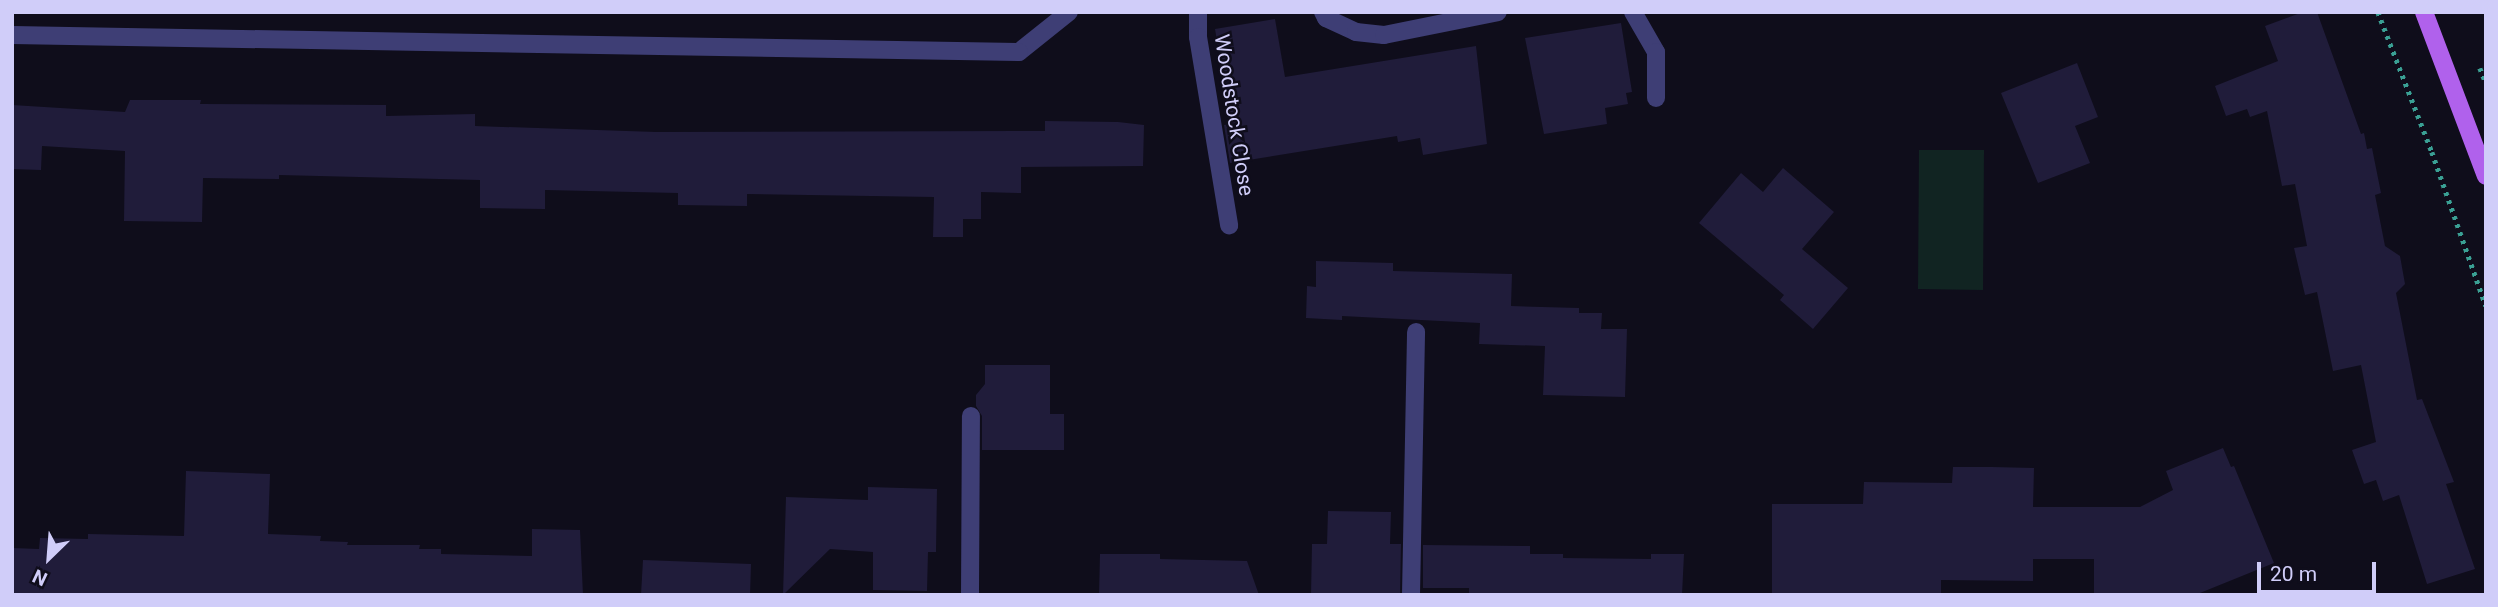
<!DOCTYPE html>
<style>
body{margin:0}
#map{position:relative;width:2498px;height:607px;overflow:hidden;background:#0f0d1b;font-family:Roboto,sans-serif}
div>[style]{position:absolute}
.green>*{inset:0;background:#112422}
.building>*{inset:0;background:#201c3a}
.path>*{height:4.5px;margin-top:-2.25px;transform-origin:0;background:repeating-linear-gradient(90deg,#3aa094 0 3.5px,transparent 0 8.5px)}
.lane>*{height:18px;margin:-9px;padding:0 9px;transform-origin:9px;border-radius:9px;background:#3e3e75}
.street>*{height:18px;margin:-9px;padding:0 9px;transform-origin:9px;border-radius:9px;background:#3e3e75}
.primary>*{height:18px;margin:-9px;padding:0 9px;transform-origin:9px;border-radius:9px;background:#b061ec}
span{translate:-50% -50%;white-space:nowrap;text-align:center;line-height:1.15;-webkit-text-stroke:5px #0f0d1b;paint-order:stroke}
.street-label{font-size:21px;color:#d0cdf9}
.frame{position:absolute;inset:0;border:14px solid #d0cdf9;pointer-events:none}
.north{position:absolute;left:14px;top:523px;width:70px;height:70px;-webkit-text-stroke:5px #0f0d1b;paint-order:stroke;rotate:205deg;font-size:19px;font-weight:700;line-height:28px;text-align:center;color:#d0cdf9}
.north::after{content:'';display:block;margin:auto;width:24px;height:32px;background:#d0cdf9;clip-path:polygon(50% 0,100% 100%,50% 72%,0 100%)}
.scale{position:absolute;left:2257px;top:562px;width:119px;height:32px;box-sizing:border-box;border:4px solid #d0cdf9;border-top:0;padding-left:9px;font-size:21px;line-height:24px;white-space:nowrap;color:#d0cdf9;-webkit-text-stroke:5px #0f0d1b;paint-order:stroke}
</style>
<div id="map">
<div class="green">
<div style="clip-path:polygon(1919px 150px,1984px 150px,1983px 290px,1918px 289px)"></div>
</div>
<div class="building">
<div style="clip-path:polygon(2303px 12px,2317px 12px,2361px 134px,2364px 133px,2367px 149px,2372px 148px,2381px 193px,2375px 195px,2385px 246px,2400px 256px,2405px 284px,2396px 293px,2417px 400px,2422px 399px,2454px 482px,2446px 484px,2475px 569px,2427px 584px,2399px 495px,2383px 501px,2376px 480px,2364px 484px,2352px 450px,2376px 442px,2361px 365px,2333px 371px,2317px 292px,2305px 295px,2294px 248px,2307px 246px,2295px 184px,2282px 186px,2267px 111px,2250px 117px,2247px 109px,2226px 116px,2215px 86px,2278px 61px,2265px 26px)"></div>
<div style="clip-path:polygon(1275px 19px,1285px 77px,1476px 46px,1487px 144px,1423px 155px,1420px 138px,1398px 142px,1397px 136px,1230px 163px,1224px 125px,1231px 124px,1215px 29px)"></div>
<div style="clip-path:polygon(1621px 23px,1632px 92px,1626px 93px,1628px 104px,1605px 108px,1607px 124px,1544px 134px,1525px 38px)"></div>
<div style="clip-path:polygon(2077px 63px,2098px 117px,2075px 126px,2090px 163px,2038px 183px,2001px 93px)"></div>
<div style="clip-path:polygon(130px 100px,201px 100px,200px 104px,386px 105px,386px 116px,475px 114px,475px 126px,656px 132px,1045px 131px,1045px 121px,1118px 122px,1144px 125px,1143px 166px,1021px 167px,1021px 193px,981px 192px,981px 219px,963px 219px,963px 237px,933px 237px,934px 197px,747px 194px,747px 206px,678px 205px,678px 193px,545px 190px,545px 209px,480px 208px,480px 180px,279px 175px,279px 179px,203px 178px,202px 222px,124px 221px,125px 151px,42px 146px,41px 170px,12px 169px,12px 105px,125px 112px)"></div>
<div style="clip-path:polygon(1783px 168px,1834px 212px,1802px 249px,1848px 288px,1813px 329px,1780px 300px,1784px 295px,1699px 223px,1741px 173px,1763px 192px)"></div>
<div style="clip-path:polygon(1316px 261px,1393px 263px,1393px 271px,1512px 274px,1511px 306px,1579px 308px,1579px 313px,1602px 313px,1601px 329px,1627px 329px,1625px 397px,1543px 395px,1545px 346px,1479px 344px,1480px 323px,1342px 316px,1342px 320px,1306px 318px,1307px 286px,1316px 287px)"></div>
<div style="clip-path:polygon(985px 365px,1050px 365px,1050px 414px,1064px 414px,1064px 450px,982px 450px,982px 416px,976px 406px,976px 395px,985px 384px)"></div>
<div style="clip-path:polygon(2223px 448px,2231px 467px,2234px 466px,2274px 563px,2195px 595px,2094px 595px,2094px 559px,2033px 559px,2033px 581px,1941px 580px,1941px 594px,1772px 595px,1772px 504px,1863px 504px,1864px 482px,1952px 483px,1953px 467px,1992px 467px,2034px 468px,2033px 507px,2140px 507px,2173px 490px,2166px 471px)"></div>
<div style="clip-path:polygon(186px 471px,270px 474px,268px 534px,321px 536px,320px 541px,348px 542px,347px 545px,420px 545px,419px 549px,441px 549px,441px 554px,532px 556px,532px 529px,580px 530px,583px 595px,12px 595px,12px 548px,39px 549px,40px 538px,88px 539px,88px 534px,184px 536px)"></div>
<div style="clip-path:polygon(868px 487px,937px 489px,936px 552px,928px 552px,927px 591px,873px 590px,873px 552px,830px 549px,783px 595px,786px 497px,868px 500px)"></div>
<div style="clip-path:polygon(1328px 511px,1391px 512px,1390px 544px,1401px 544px,1400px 595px,1311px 595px,1312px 544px,1327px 544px)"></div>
<div style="clip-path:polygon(1423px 545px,1530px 546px,1530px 554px,1563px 554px,1563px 558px,1651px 559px,1651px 554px,1684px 554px,1682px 595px,1469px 595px,1469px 588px,1423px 588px)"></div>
<div style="clip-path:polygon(1100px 554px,1160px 554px,1160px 559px,1247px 561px,1259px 595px,1099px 595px)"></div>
<div style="clip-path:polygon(643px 560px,751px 564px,750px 595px,641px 595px)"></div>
</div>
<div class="path">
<div style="left:2378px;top:12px;width:150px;rotate:68.9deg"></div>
<div style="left:2432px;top:152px;width:163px;rotate:70.7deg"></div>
<div style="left:2480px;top:68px;width:16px;rotate:68deg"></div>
</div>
<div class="lane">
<div style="left:1198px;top:12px;width:25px;rotate:90deg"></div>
<div style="left:1198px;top:37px;width:191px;rotate:80.6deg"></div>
<div style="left:1633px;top:12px;width:46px;rotate:60.1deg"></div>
<div style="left:1656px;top:52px;width:46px;rotate:90deg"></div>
<div style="left:1019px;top:52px;width:64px;rotate:-38.7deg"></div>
<div style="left:970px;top:595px;width:179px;rotate:-89.7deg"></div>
<div style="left:1411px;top:595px;width:263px;rotate:-88.9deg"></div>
</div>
<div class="street">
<div style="left:1323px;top:12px;width:7px;rotate:63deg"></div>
<div style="left:1326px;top:18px;width:33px;rotate:25deg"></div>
<div style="left:1356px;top:32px;width:28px;rotate:6deg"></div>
<div style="left:1384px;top:35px;width:116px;rotate:-11.4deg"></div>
<div style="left:12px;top:35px;width:1007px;rotate:0.97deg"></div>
</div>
<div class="primary">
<div style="left:2424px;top:12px;width:175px;rotate:69.3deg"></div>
</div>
<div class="street-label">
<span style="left:1234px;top:115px;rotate:81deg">Woodstock Close</span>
</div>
<div class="frame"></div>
<div class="north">N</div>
<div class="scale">20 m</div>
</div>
